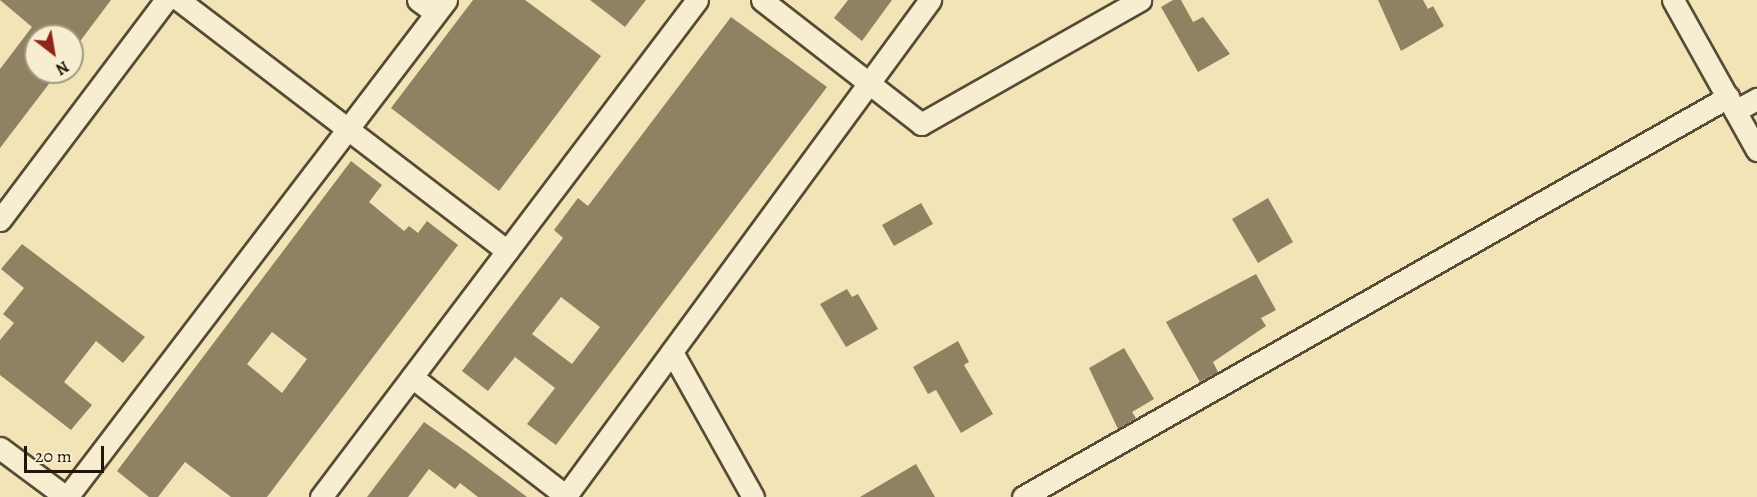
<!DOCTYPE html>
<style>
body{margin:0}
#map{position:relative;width:1757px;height:497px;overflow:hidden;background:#f3e4b7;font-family:Alegreya,serif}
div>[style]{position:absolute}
.building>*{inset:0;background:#8f8263}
.roads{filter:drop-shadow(2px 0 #564b34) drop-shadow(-2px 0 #564b34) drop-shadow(0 2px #564b34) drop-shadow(0 -2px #564b34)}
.street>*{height:21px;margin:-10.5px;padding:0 10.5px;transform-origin:10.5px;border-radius:10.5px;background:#f7edd0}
span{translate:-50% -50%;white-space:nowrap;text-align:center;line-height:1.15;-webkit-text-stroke:4.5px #f7edd0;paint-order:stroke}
.north{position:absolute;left:24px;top:24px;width:60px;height:60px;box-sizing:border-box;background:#f7edd0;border:2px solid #a29880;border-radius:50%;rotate:149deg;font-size:16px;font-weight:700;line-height:24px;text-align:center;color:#221809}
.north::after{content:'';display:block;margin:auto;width:21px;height:27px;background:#8f2418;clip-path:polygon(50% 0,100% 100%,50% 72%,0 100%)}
.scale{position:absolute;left:24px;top:446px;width:80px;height:27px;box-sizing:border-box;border:3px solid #221809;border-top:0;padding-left:8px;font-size:18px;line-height:21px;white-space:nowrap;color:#221809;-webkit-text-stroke:4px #f7edd0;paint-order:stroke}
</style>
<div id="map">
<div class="building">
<div style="clip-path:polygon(0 0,111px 0,72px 52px,72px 36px,36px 36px,36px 72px,58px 72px,0 148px,0 69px,32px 27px)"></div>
<div style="clip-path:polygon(473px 0,525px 0,601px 56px,499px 191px,391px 108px)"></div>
<div style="clip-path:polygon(590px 0,646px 0,625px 27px)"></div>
<div style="clip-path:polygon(848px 0,892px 0,862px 41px,834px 18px)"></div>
<div style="clip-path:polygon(1173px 0,1181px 0,1193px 22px,1203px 17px,1230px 54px,1198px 72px,1161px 7px)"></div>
<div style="clip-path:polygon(1378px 0,1423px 0,1428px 9px,1433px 6px,1444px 26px,1401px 51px)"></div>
<div style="clip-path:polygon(evenodd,731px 17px,827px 87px,556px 445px,527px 424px,555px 388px,515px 357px,488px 391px,462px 371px,563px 238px,554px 230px,578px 198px,588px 206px,731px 17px,561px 297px,600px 327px,572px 364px,532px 334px,561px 297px)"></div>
<div style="clip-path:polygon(evenodd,351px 161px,382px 185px,369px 202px,404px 231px,409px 226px,418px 233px,427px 221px,458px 245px,267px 497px,231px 497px,185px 462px,158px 497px,149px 497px,117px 471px,351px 161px,272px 332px,307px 359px,282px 393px,247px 364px,272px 332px)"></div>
<div style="clip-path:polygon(1268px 198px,1293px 242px,1258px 263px,1232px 219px)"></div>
<div style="clip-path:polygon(921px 203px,933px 224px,894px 246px,882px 225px)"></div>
<div style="clip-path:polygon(22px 244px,145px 337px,123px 363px,96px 341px,64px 382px,92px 405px,71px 430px,0 375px,0 340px,14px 323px,3px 314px,24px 288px,1px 269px)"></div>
<div style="clip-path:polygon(1256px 274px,1276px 310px,1261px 318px,1266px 326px,1213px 362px,1218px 372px,1200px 382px,1166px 322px)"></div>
<div style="clip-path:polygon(847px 289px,852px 297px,858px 294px,878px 329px,846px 347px,820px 304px)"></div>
<div style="clip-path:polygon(958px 341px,969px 362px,964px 365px,993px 414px,961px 433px,936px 390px,928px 394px,913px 367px)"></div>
<div style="clip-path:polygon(1124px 348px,1154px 399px,1132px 412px,1136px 418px,1118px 429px,1089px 368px)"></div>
<div style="clip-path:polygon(424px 422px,464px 450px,527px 497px,478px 497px,460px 483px,455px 489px,429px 469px,408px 497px,367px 497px)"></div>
<div style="clip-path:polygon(916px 464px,935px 497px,860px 497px)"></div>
</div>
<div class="roads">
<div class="street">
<div style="left:179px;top:0;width:413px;rotate:37.4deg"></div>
<div style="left:418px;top:0;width:22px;rotate:36deg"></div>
<div style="left:762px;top:0;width:202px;rotate:37.9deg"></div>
<div style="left:921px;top:124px;width:252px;rotate:-29.5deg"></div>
<div style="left:1673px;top:0;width:172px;rotate:60.8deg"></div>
<div style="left:1735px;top:111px;width:25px;rotate:-29deg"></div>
<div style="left:0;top:220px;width:276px;rotate:-53deg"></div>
<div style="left:672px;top:352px;width:166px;rotate:60.8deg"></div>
<div style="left:412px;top:377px;width:195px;rotate:37.7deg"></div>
<div style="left:0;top:448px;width:82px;rotate:36.6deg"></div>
<div style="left:67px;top:497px;width:625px;rotate:-52.67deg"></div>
<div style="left:321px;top:497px;width:623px;rotate:-52.89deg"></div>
<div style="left:565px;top:497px;width:617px;rotate:-53.71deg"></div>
<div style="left:1023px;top:497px;width:811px;rotate:-29.57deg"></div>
</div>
</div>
<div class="north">N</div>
<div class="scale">20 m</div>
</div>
